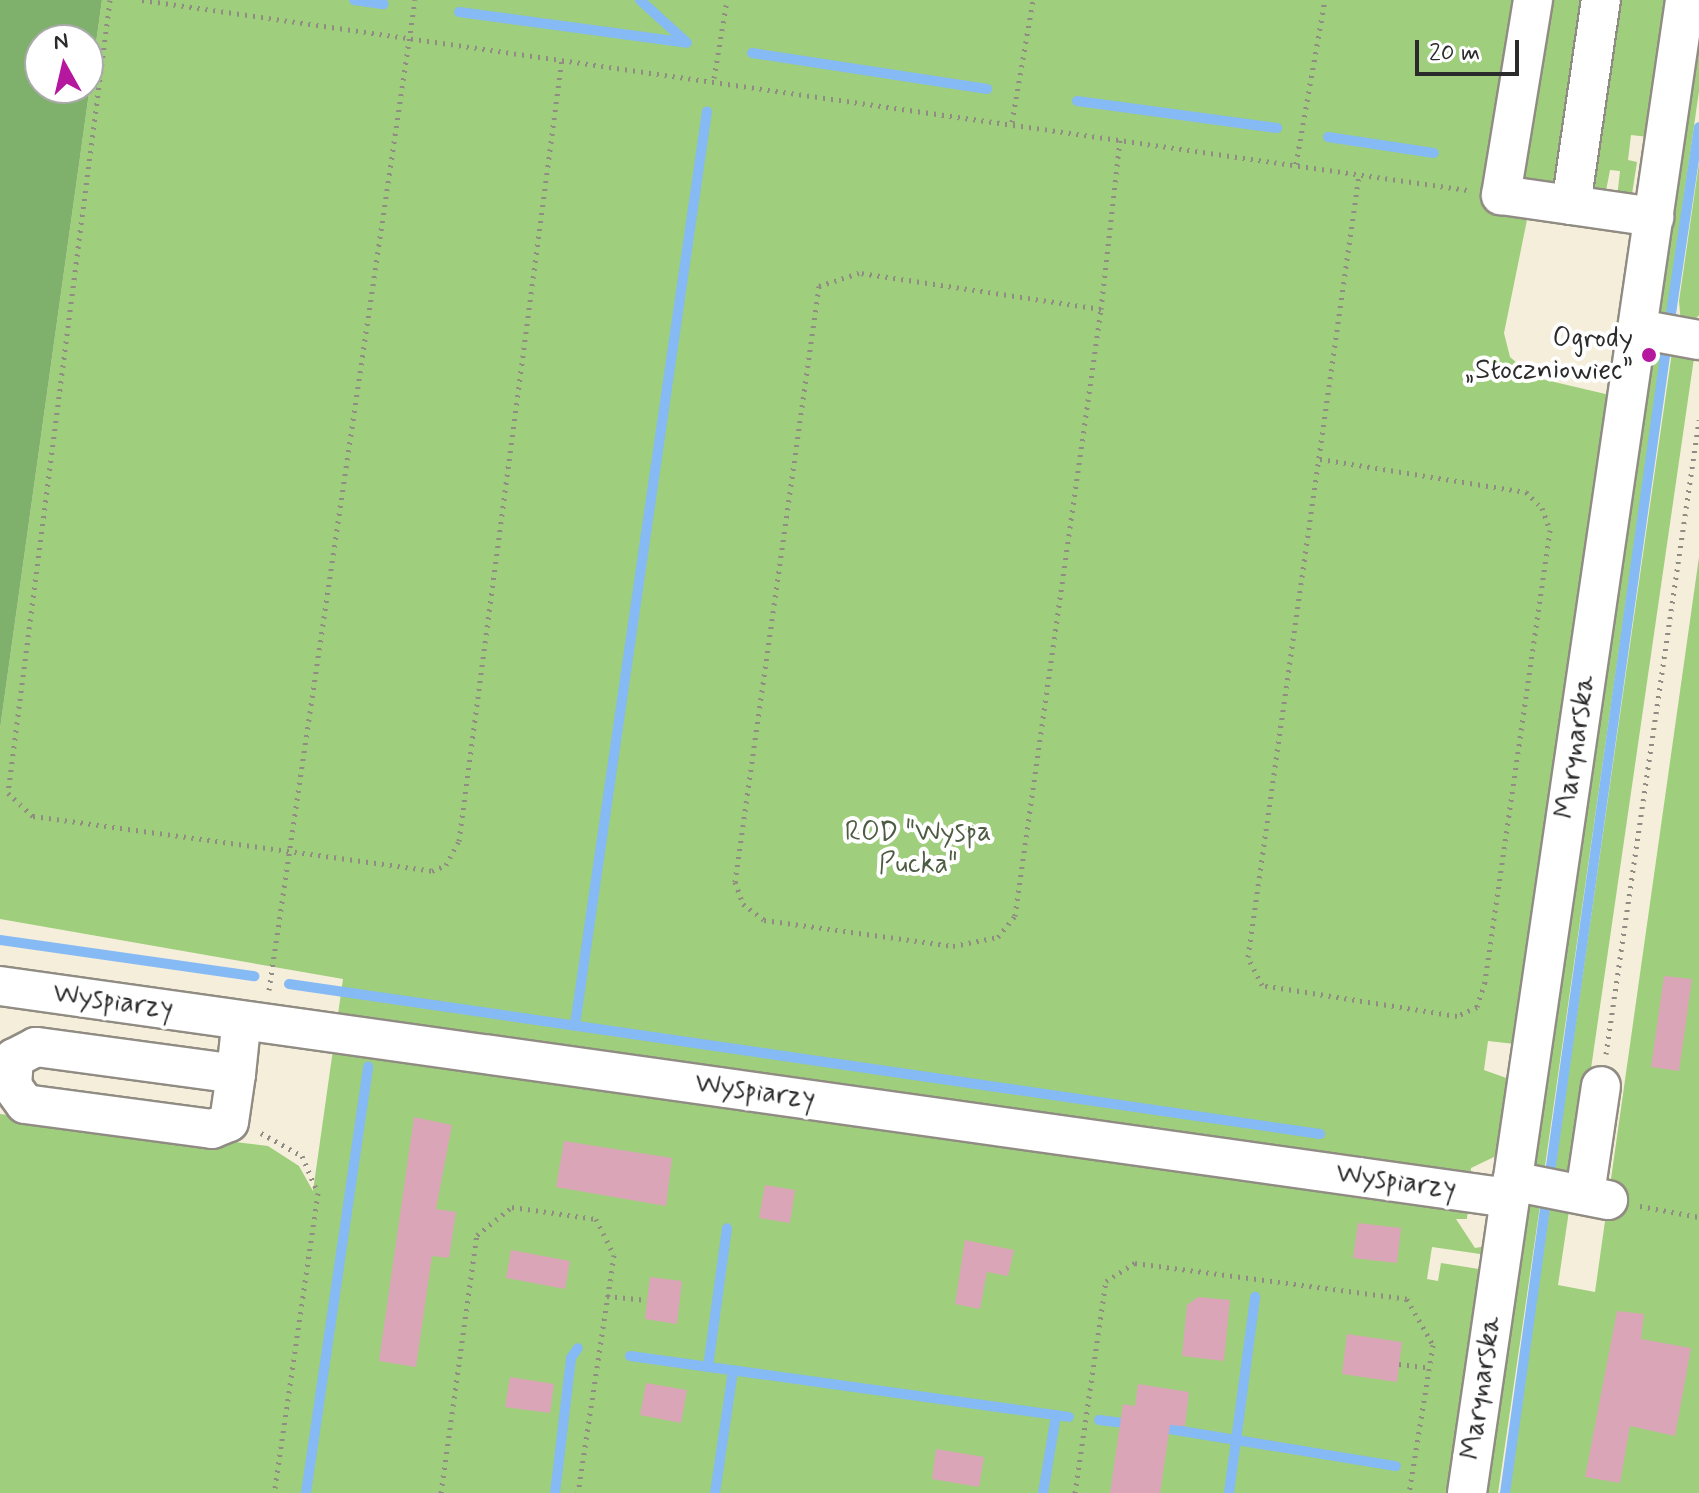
<!DOCTYPE html>
<meta charset="utf-8">
<style>
body{margin:0}
#map{position:relative;width:1699px;height:1493px;overflow:hidden;background:#f5eedb;font-family:Mynerve,sans-serif}
div>[style]{position:absolute}
.green>*{inset:0;background:#9fce7c}
.forest>*{inset:0;background:#7fb16c}
.stream>*{height:10px;margin:-5px;padding:0 5px;transform-origin:5px;border-radius:5px;background:#85baf4}
.building>*{inset:0;background:#d9a5b7}
.path>*{height:5px;margin-top:-2.5px;transform-origin:0;background:repeating-linear-gradient(90deg,#908c83 0 2px,transparent 0 8px)}
.roads{filter:drop-shadow(2px 0 #908c83) drop-shadow(-2px 0 #908c83) drop-shadow(0 2px #908c83) drop-shadow(0 -2px #908c83)}
.minor>*{height:38px;margin:-19px;padding:0 19px;transform-origin:19px;border-radius:19px;background:#fff}
.dots>*{width:22px;height:22px;translate:-50% -50%;box-sizing:border-box;border:4px solid #fff;border-radius:50%}
span{translate:-50% -50%;white-space:nowrap;text-align:center;line-height:1.15;-webkit-text-stroke:8px #fff;paint-order:stroke}
.poi-label{font-size:28px;color:#2b2b2b}
.right{translate:-100% -50%;text-align:right}
.street-label{font-size:28px;color:#2b2b2b}
.park-label{font-size:28px;color:#4e5c43}
.north{position:absolute;left:24px;top:24px;width:80px;height:80px;box-sizing:border-box;background:#fff;border:2px solid #aaa;border-radius:50%;rotate:352deg;font-size:22px;font-weight:700;line-height:32px;text-align:center;color:#2b2b2b}
.north::after{content:'';display:block;margin:auto;width:28px;height:36px;background:#b5179e;clip-path:polygon(50% 0,100% 100%,50% 72%,0 100%)}
.scale{position:absolute;left:1415px;top:40px;width:104px;height:36px;box-sizing:border-box;border:4px solid #2b2b2b;border-top:0;padding-left:10px;font-size:24px;line-height:28px;white-space:nowrap;color:#2b2b2b;-webkit-text-stroke:6px #fff;paint-order:stroke}
</style>
<div id="map">
<div class="green">
<div style="clip-path:polygon(102px 0,1669px 0,1649px 137px,1631px 135px,1628px 160px,1637px 162px,1632px 194px,1617px 198px,1620px 171px,1610px 170px,1605px 196px,1528px 215px,1504px 333px,1510px 357px,1533px 377px,1614px 396px,1579px 594px,1556px 788px,1515px 1044px,1488px 1041px,1484px 1070px,1509px 1079px,1496px 1156px,1471px 1168px,1467px 1219px,1456px 1219px,1475px 1248px,1487px 1246px,1487px 1255px,1432px 1247px,1427px 1279px,1438px 1281px,1441px 1263px,1485px 1270px,1453px 1493px,0 1493px,0 1114px,268px 1146px,299px 1166px,313px 1191px,343px 979px,0 919px,0 729px)"></div>
<div style="clip-path:polygon(1699px 0,1699px 91px,1666px 321px,1652px 319px)"></div>
<div style="clip-path:polygon(1699px 163px,1699px 315px,1690px 326px,1681px 324px,1679px 301px)"></div>
<div style="clip-path:polygon(1649px 340px,1663px 342px,1544px 1173px,1527px 1170px)"></div>
<div style="clip-path:polygon(1673px 345px,1694px 358px,1575px 1179px,1554px 1175px)"></div>
<div style="clip-path:polygon(1699px 557px,1699px 1493px,1508px 1493px,1551px 1200px,1570px 1204px,1558px 1285px,1595px 1292px)"></div>
<div style="clip-path:polygon(1523px 1195px,1541px 1199px,1498px 1493px,1481px 1493px)"></div>
</div>
<div class="forest">
<div style="clip-path:polygon(evenodd,0 0,102px 0,0 729px,0 0,40px 40px,88px 40px,88px 88px,40px 88px,40px 40px)"></div>
</div>
<div class="stream">
<div style="left:354px;top:0;width:30px;rotate:8deg"></div>
<div style="left:640px;top:0;width:61px;rotate:42.3deg"></div>
<div style="left:459px;top:12px;width:230px;rotate:7.7deg"></div>
<div style="left:752px;top:53px;width:238px;rotate:8.7deg"></div>
<div style="left:1077px;top:101px;width:202px;rotate:7.7deg"></div>
<div style="left:1328px;top:137px;width:107px;rotate:8.6deg"></div>
<div style="left:1669px;top:327px;width:202px;rotate:-81.5deg"></div>
<div style="left:0;top:940px;width:257px;rotate:8.1deg"></div>
<div style="left:289px;top:984px;width:1042px;rotate:8.28deg"></div>
<div style="left:575px;top:1025px;width:923px;rotate:-81.78deg"></div>
<div style="left:630px;top:1356px;width:443px;rotate:7.9deg"></div>
<div style="left:708px;top:1367px;width:140px;rotate:-82.2deg"></div>
<div style="left:1099px;top:1420px;width:34px;rotate:7deg"></div>
<div style="left:1157px;top:1427px;width:242px;rotate:9.3deg"></div>
<div style="left:306px;top:1493px;width:431px;rotate:-81.7deg"></div>
<div style="left:555px;top:1493px;width:136px;rotate:-83.2deg"></div>
<div style="left:571px;top:1358px;width:12px;rotate:-55deg"></div>
<div style="left:715px;top:1493px;width:123px;rotate:-81.6deg"></div>
<div style="left:1043px;top:1493px;width:79px;rotate:-80.5deg"></div>
<div style="left:1229px;top:1493px;width:198px;rotate:-82.4deg"></div>
<div style="left:1505px;top:1493px;width:1162px;rotate:-81.99deg"></div>
</div>
<div class="building">
<div style="clip-path:polygon(1664px 976px,1692px 979px,1679px 1071px,1651px 1067px)"></div>
<div style="clip-path:polygon(414px 1117px,452px 1125px,436px 1209px,456px 1212px,449px 1258px,432px 1256px,416px 1367px,379px 1361px)"></div>
<div style="clip-path:polygon(564px 1141px,672px 1158px,666px 1206px,556px 1187px)"></div>
<div style="clip-path:polygon(765px 1185px,795px 1190px,790px 1223px,759px 1218px)"></div>
<div style="clip-path:polygon(1358px 1223px,1401px 1228px,1397px 1263px,1353px 1258px)"></div>
<div style="clip-path:polygon(965px 1240px,1014px 1250px,1008px 1276px,987px 1272px,980px 1309px,955px 1304px)"></div>
<div style="clip-path:polygon(511px 1250px,570px 1261px,565px 1289px,506px 1278px)"></div>
<div style="clip-path:polygon(650px 1277px,682px 1281px,677px 1324px,645px 1319px)"></div>
<div style="clip-path:polygon(1198px 1297px,1230px 1300px,1224px 1361px,1182px 1356px,1187px 1305px)"></div>
<div style="clip-path:polygon(1617px 1311px,1644px 1314px,1641px 1339px,1691px 1348px,1675px 1436px,1630px 1426px,1620px 1483px,1585px 1477px)"></div>
<div style="clip-path:polygon(1347px 1334px,1402px 1342px,1397px 1382px,1342px 1374px)"></div>
<div style="clip-path:polygon(510px 1377px,554px 1384px,550px 1413px,505px 1407px)"></div>
<div style="clip-path:polygon(646px 1383px,687px 1390px,681px 1423px,640px 1415px)"></div>
<div style="clip-path:polygon(1138px 1384px,1189px 1392px,1185px 1426px,1170px 1425px,1160px 1493px,1110px 1493px,1123px 1404px,1135px 1406px)"></div>
<div style="clip-path:polygon(936px 1449px,984px 1457px,979px 1487px,932px 1479px)"></div>
</div>
<div class="path">
<div style="left:110px;top:0;width:800px;rotate:97.33deg"></div>
<div style="left:8px;top:793px;width:34px;rotate:43deg"></div>
<div style="left:33px;top:816px;width:403px;rotate:7.8deg"></div>
<div style="left:432px;top:871px;width:15px;rotate:-23deg"></div>
<div style="left:446px;top:865px;width:27px;rotate:-62deg"></div>
<div style="left:459px;top:841px;width:789px;rotate:-82.5deg"></div>
<div style="left:142px;top:0;width:1339px;rotate:8.16deg"></div>
<div style="left:714px;top:78px;width:79px;rotate:-80.5deg"></div>
<div style="left:1012px;top:122px;width:124px;rotate:-80.2deg"></div>
<div style="left:1296px;top:164px;width:167px;rotate:-80deg"></div>
<div style="left:1101px;top:309px;width:245px;rotate:-171.5deg"></div>
<div style="left:859px;top:273px;width:42px;rotate:162deg"></div>
<div style="left:819px;top:286px;width:602px;rotate:98.02deg"></div>
<div style="left:735px;top:882px;width:23px;rotate:70deg"></div>
<div style="left:743px;top:904px;width:26px;rotate:37deg"></div>
<div style="left:764px;top:920px;width:191px;rotate:7.8deg"></div>
<div style="left:953px;top:946px;width:46px;rotate:-11.3deg"></div>
<div style="left:998px;top:937px;width:27px;rotate:-51deg"></div>
<div style="left:1015px;top:916px;width:613px;rotate:-81.94deg"></div>
<div style="left:1101px;top:309px;width:170px;rotate:-83.6deg"></div>
<div style="left:1320px;top:459px;width:209px;rotate:9.1deg"></div>
<div style="left:1526px;top:492px;width:23px;rotate:45deg"></div>
<div style="left:1542px;top:508px;width:23px;rotate:70deg"></div>
<div style="left:1550px;top:530px;width:457px;rotate:98.2deg"></div>
<div style="left:1485px;top:982px;width:26px;rotate:108deg"></div>
<div style="left:1477px;top:1007px;width:22px;rotate:156deg"></div>
<div style="left:1457px;top:1016px;width:197px;rotate:-171deg"></div>
<div style="left:1262px;top:985px;width:31px;rotate:-117deg"></div>
<div style="left:1248px;top:957px;width:790px;rotate:-81.92deg"></div>
<div style="left:269px;top:990px;width:1001px;rotate:-81.61deg"></div>
<div style="left:1606px;top:1054px;width:641px;rotate:-81.65deg"></div>
<div style="left:261px;top:1133px;width:47px;rotate:29.3deg"></div>
<div style="left:302px;top:1156px;width:40px;rotate:66.6deg"></div>
<div style="left:318px;top:1193px;width:303px;rotate:98.3deg"></div>
<div style="left:1640px;top:1206px;width:60px;rotate:10.6deg"></div>
<div style="left:607px;top:1296px;width:40px;rotate:5.7deg"></div>
<div style="left:1399px;top:1364px;width:31px;rotate:7deg"></div>
<div style="left:441px;top:1493px;width:260px;rotate:-82.1deg"></div>
<div style="left:477px;top:1235px;width:45px;rotate:-38.7deg"></div>
<div style="left:512px;top:1207px;width:85px;rotate:8.1deg"></div>
<div style="left:596px;top:1219px;width:40px;rotate:63.4deg"></div>
<div style="left:614px;top:1255px;width:241px;rotate:98.6deg"></div>
<div style="left:1075px;top:1493px;width:214px;rotate:-81.7deg"></div>
<div style="left:1106px;top:1281px;width:34px;rotate:-32deg"></div>
<div style="left:1135px;top:1263px;width:274px;rotate:7.5deg"></div>
<div style="left:1407px;top:1299px;width:53px;rotate:60.5deg"></div>
<div style="left:1433px;top:1345px;width:150px;rotate:99.2deg"></div>
</div>
<div class="roads">
<div class="minor">
<div style="left:1533px;top:0;width:198px;rotate:99.3deg"></div>
<div style="left:1501px;top:195px;width:155px;rotate:8.2deg"></div>
<div style="left:1571px;top:205px;width:207px;rotate:-81.7deg"></div>
<div style="left:1639px;top:329px;width:61px;rotate:10.4deg"></div>
<div style="left:0;top:986px;width:1524px;rotate:8deg"></div>
<div style="left:236px;top:1074px;width:202px;rotate:-172.3deg"></div>
<div style="left:36px;top:1047px;width:25px;rotate:153deg"></div>
<div style="left:14px;top:1058px;width:28px;rotate:94deg"></div>
<div style="left:12px;top:1086px;width:22px;rotate:54deg"></div>
<div style="left:25px;top:1104px;width:189px;rotate:7.6deg"></div>
<div style="left:212px;top:1129px;width:18px;rotate:-22deg"></div>
<div style="left:229px;top:1122px;width:49px;rotate:-81.7deg"></div>
<div style="left:236px;top:1074px;width:36px;rotate:-84deg"></div>
<div style="left:1512px;top:1181px;width:98px;rotate:11.2deg"></div>
<div style="left:1585px;top:1194px;width:109px;rotate:-81.6deg"></div>
<div style="left:1467px;top:1493px;width:1509px;rotate:-81.69deg"></div>
</div>
</div>
<div class="dots">
<div style="left:1649px;top:355px;background:#b5179e"></div>
</div>
<div class="poi-label">
<span class="right" style="left:1633px;top:355px">Ogrody<br>„Stoczniowiec”</span>
</div>
<div class="street-label">
<span style="left:1576px;top:747px;rotate:-82deg">Marynarska</span>
<span style="left:113px;top:1002px;rotate:8deg">Wyspiarzy</span>
<span style="left:755px;top:1092px;rotate:8deg">Wyspiarzy</span>
<span style="left:1396px;top:1182px;rotate:8deg">Wyspiarzy</span>
<span style="left:1482px;top:1388px;rotate:-82deg">Marynarska</span>
</div>
<div class="park-label">
<span style="left:918px;top:849px">ROD "Wyspa<br>Pucka"</span>
</div>
<div class="north">N</div>
<div class="scale">20 m</div>
</div>
